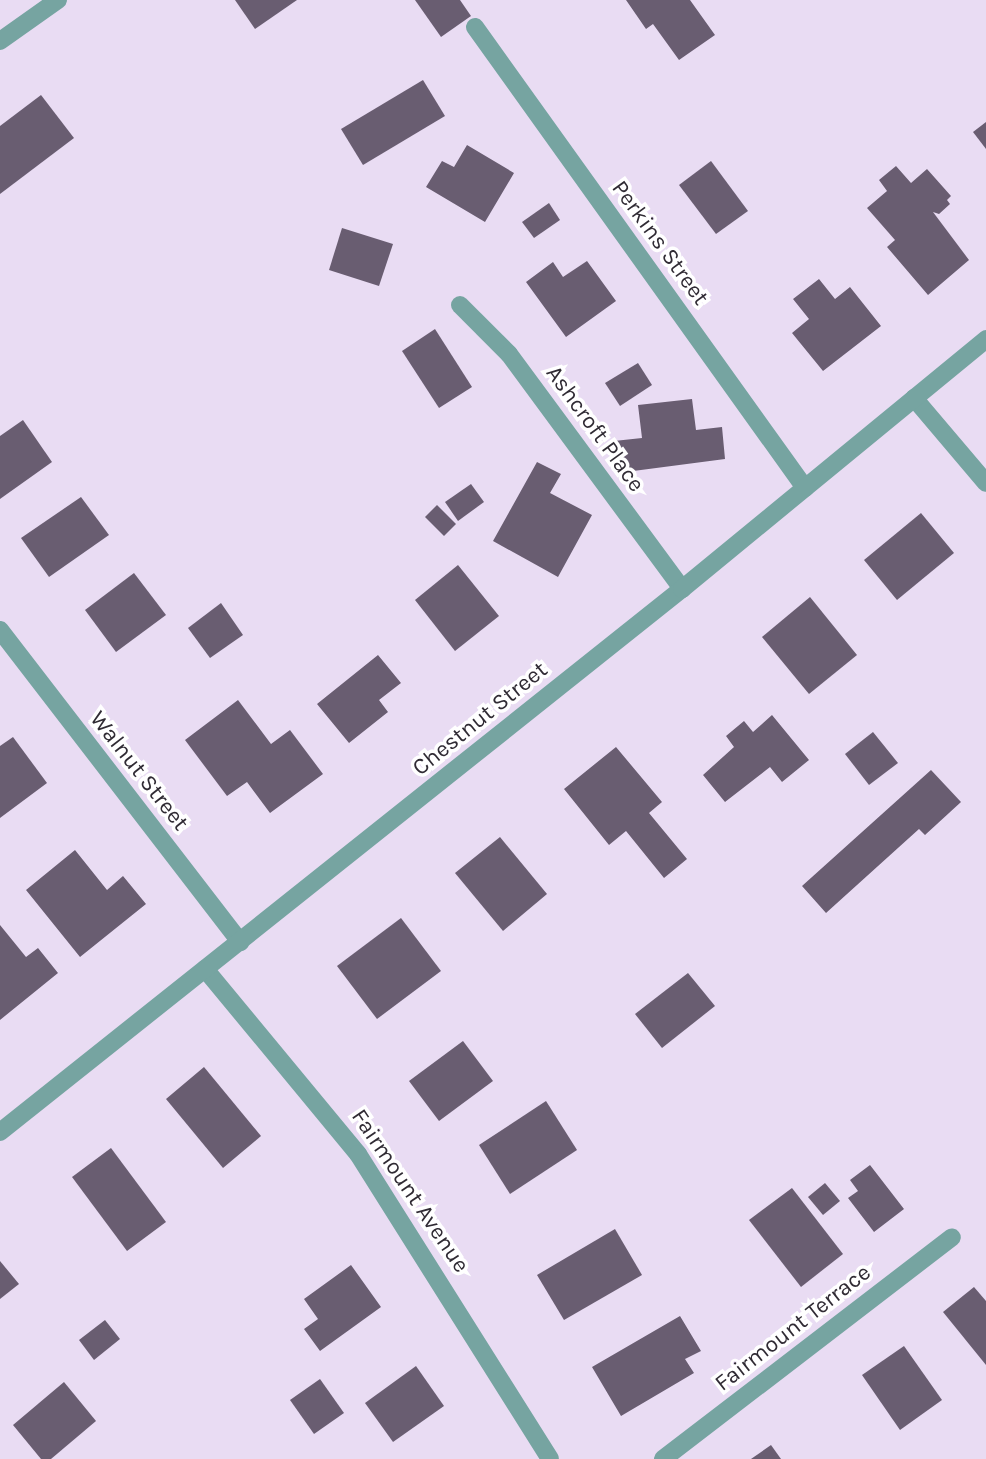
<!DOCTYPE html>
<style>
body{margin:0}
#map{position:relative;width:986px;height:1459px;overflow:hidden;background:#e9dcf3;font-family:Karla,sans-serif}
div>[style]{position:absolute}
.building>*{inset:0;background:#695d71}
.minor>*{height:18px;margin:-9px;padding:0 9px;transform-origin:9px;border-radius:9px;background:#76a4a1}
.tertiary>*{height:18px;margin:-9px;padding:0 9px;transform-origin:9px;border-radius:9px;background:#76a4a1}
span{translate:-50% -50%;white-space:nowrap;text-align:center;line-height:1.15;-webkit-text-stroke:7px #fff;paint-order:stroke}
.street-label{font-size:23px;color:#302b34}
</style>
<div id="map">
<div class="building">
<div style="clip-path:polygon(235px 0,297px 0,255px 29px)"></div>
<div style="clip-path:polygon(415px 0,460px 0,471px 16px,441px 37px)"></div>
<div style="clip-path:polygon(626px 0,690px 0,715px 35px,679px 60px,653px 24px,646px 29px)"></div>
<div style="clip-path:polygon(423px 80px,445px 116px,363px 165px,341px 129px)"></div>
<div style="clip-path:polygon(41px 95px,74px 138px,0 194px,0 126px)"></div>
<div style="clip-path:polygon(986px 122px,986px 149px,973px 132px)"></div>
<div style="clip-path:polygon(467px 145px,514px 173px,485px 222px,426px 187px,442px 161px,454px 167px)"></div>
<div style="clip-path:polygon(711px 161px,748px 211px,716px 234px,679px 185px)"></div>
<div style="clip-path:polygon(896px 166px,911px 183px,927px 169px,951px 196px,947px 200px,950px 204px,939px 214px,933px 212px,969px 260px,928px 295px,887px 247px,895px 240px,867px 208px,887px 191px,879px 180px)"></div>
<div style="clip-path:polygon(549px 203px,560px 220px,534px 238px,522px 222px)"></div>
<div style="clip-path:polygon(342px 228px,393px 244px,379px 286px,329px 270px)"></div>
<div style="clip-path:polygon(587px 261px,616px 301px,566px 337px,526px 282px,553px 262px,563px 277px)"></div>
<div style="clip-path:polygon(819px 279px,835px 299px,850px 287px,881px 326px,823px 371px,792px 333px,809px 319px,793px 299px)"></div>
<div style="clip-path:polygon(435px 329px,472px 387px,439px 408px,402px 351px)"></div>
<div style="clip-path:polygon(638px 363px,652px 385px,620px 406px,605px 383px)"></div>
<div style="clip-path:polygon(692px 399px,696px 430px,722px 427px,725px 459px,618px 473px,614px 441px,642px 438px,638px 405px)"></div>
<div style="clip-path:polygon(23px 420px,52px 462px,0 499px,0 436px)"></div>
<div style="clip-path:polygon(537px 462px,561px 474px,550px 493px,592px 515px,558px 577px,493px 541px)"></div>
<div style="clip-path:polygon(471px 484px,484px 502px,458px 521px,445px 502px)"></div>
<div style="clip-path:polygon(81px 497px,109px 535px,49px 577px,21px 538px)"></div>
<div style="clip-path:polygon(437px 505px,456px 524px,444px 536px,425px 517px)"></div>
<div style="clip-path:polygon(921px 513px,954px 553px,897px 600px,864px 560px)"></div>
<div style="clip-path:polygon(458px 565px,499px 616px,455px 651px,415px 600px)"></div>
<div style="clip-path:polygon(134px 573px,166px 615px,116px 652px,85px 610px)"></div>
<div style="clip-path:polygon(810px 597px,857px 655px,809px 694px,762px 637px)"></div>
<div style="clip-path:polygon(221px 603px,243px 635px,210px 658px,188px 628px)"></div>
<div style="clip-path:polygon(378px 655px,401px 683px,379px 700px,388px 712px,349px 743px,317px 704px)"></div>
<div style="clip-path:polygon(238px 700px,271px 744px,290px 730px,323px 774px,270px 813px,247px 782px,227px 796px,185px 740px)"></div>
<div style="clip-path:polygon(772px 715px,809px 760px,782px 782px,770px 767px,725px 802px,703px 775px,734px 747px,726px 736px,744px 721px,753px 732px)"></div>
<div style="clip-path:polygon(873px 732px,898px 763px,869px 785px,845px 754px)"></div>
<div style="clip-path:polygon(13px 737px,47px 783px,0 818px,0 746px)"></div>
<div style="clip-path:polygon(616px 747px,662px 802px,649px 813px,687px 859px,664px 878px,626px 831px,609px 845px,564px 789px)"></div>
<div style="clip-path:polygon(931px 770px,961px 802px,925px 835px,919px 829px,826px 913px,802px 886px)"></div>
<div style="clip-path:polygon(500px 837px,547px 894px,503px 931px,455px 873px)"></div>
<div style="clip-path:polygon(75px 850px,107px 890px,123px 876px,146px 904px,80px 957px,26px 890px)"></div>
<div style="clip-path:polygon(401px 918px,441px 971px,377px 1019px,337px 966px)"></div>
<div style="clip-path:polygon(0 925px,26px 957px,38px 948px,58px 973px,0 1020px)"></div>
<div style="clip-path:polygon(688px 973px,715px 1006px,662px 1048px,635px 1014px)"></div>
<div style="clip-path:polygon(463px 1041px,493px 1081px,439px 1121px,409px 1081px)"></div>
<div style="clip-path:polygon(204px 1067px,261px 1136px,223px 1168px,166px 1099px)"></div>
<div style="clip-path:polygon(546px 1101px,577px 1150px,510px 1194px,479px 1145px)"></div>
<div style="clip-path:polygon(111px 1148px,166px 1222px,127px 1251px,72px 1177px)"></div>
<div style="clip-path:polygon(870px 1165px,904px 1209px,874px 1232px,848px 1198px,858px 1191px,850px 1180px)"></div>
<div style="clip-path:polygon(825px 1183px,840px 1201px,823px 1215px,808px 1197px)"></div>
<div style="clip-path:polygon(792px 1188px,843px 1254px,801px 1287px,749px 1220px)"></div>
<div style="clip-path:polygon(615px 1229px,642px 1275px,564px 1320px,537px 1275px)"></div>
<div style="clip-path:polygon(0 1261px,19px 1284px,0 1299px)"></div>
<div style="clip-path:polygon(351px 1265px,381px 1307px,320px 1351px,304px 1329px,318px 1319px,304px 1299px)"></div>
<div style="clip-path:polygon(974px 1287px,986px 1301px,986px 1365px,943px 1312px)"></div>
<div style="clip-path:polygon(680px 1316px,701px 1351px,685px 1359px,694px 1373px,621px 1416px,592px 1367px)"></div>
<div style="clip-path:polygon(105px 1320px,120px 1339px,94px 1360px,79px 1340px)"></div>
<div style="clip-path:polygon(904px 1346px,942px 1400px,900px 1430px,862px 1375px)"></div>
<div style="clip-path:polygon(416px 1366px,444px 1406px,393px 1442px,365px 1403px)"></div>
<div style="clip-path:polygon(320px 1379px,344px 1413px,314px 1434px,290px 1400px)"></div>
<div style="clip-path:polygon(64px 1382px,96px 1421px,51px 1459px,41px 1459px,13px 1425px)"></div>
<div style="clip-path:polygon(771px 1445px,781px 1459px,751px 1459px)"></div>
</div>
<div class="minor">
<div style="left:475px;top:27px;width:567px;rotate:54.4deg"></div>
<div style="left:0;top:41px;width:71px;rotate:-35.3deg"></div>
<div style="left:460px;top:305px;width:69px;rotate:45deg"></div>
<div style="left:509px;top:354px;width:292px;rotate:53.6deg"></div>
<div style="left:914px;top:398px;width:111px;rotate:49.7deg"></div>
<div style="left:0;top:630px;width:394px;rotate:52.4deg"></div>
<div style="left:205px;top:969px;width:240px;rotate:50.4deg"></div>
<div style="left:358px;top:1154px;width:360px;rotate:57.8deg"></div>
<div style="left:663px;top:1459px;width:364px;rotate:-37.5deg"></div>
</div>
<div class="tertiary">
<div style="left:0;top:1132px;width:872px;rotate:-38.53deg"></div>
<div style="left:682px;top:589px;width:394px;rotate:-39.4deg"></div>
</div>
<div class="street-label">
<span style="left:660px;top:243px;rotate:54deg">Perkins Street</span>
<span style="left:595px;top:429px;rotate:54deg">Ashcroft Place</span>
<span style="left:480px;top:719px;rotate:-39deg">Chestnut Street</span>
<span style="left:139px;top:771px;rotate:52deg">Walnut Street</span>
<span style="left:410px;top:1191px;rotate:56deg">Fairmount Avenue</span>
<span style="left:793px;top:1328px;rotate:-38deg">Fairmount Terrace</span>
</div>
</div>
